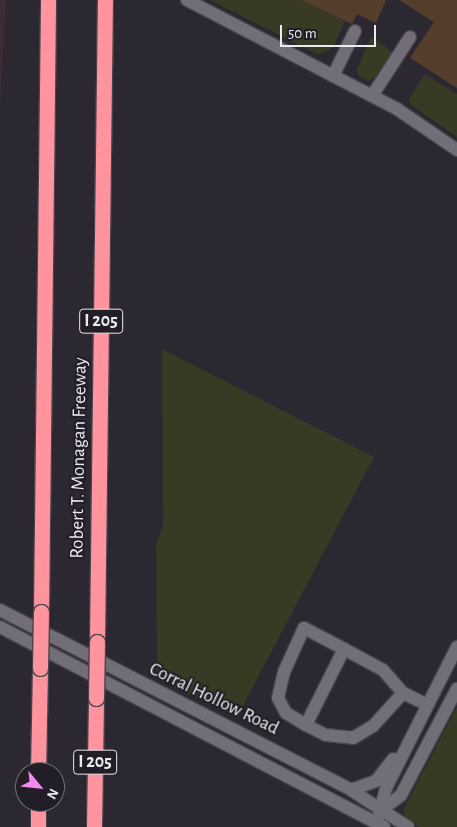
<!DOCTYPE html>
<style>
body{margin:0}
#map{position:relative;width:457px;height:827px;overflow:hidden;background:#2c2831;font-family:"Alegreya Sans",sans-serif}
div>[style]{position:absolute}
.medical>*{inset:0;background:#3e2b33}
.green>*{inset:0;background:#383a24}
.building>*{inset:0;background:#563e2d}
.roads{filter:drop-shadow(1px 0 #49454c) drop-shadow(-1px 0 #49454c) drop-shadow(0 1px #49454c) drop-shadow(0 -1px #49454c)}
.minor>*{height:12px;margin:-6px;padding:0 6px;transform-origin:6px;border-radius:6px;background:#726e78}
.highway>*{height:15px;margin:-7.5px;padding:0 7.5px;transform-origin:7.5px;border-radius:7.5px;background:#ff939e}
.bridges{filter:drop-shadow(1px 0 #49454c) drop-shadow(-1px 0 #49454c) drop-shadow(0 1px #49454c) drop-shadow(0 -1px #49454c)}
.highway-bridge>*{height:15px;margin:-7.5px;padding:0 7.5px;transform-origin:7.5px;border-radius:7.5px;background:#ff939e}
span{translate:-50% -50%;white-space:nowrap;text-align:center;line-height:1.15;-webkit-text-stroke:4px #221e27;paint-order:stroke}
.shield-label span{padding:1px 4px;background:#221e27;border:1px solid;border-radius:4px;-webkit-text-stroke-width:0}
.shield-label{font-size:18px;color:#edebf0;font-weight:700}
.street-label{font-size:19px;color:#edebf0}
.north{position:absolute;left:15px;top:762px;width:50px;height:50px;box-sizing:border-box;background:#221e27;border:1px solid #737077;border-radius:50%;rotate:118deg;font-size:14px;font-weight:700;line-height:20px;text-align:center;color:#edebf0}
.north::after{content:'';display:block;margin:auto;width:18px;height:22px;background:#f28af2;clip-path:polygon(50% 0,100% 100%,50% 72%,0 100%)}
.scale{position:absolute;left:280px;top:25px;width:96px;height:22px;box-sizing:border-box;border:2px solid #edebf0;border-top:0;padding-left:6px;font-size:15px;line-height:18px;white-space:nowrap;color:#edebf0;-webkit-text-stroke:4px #221e27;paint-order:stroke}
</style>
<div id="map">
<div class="medical">
<div style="clip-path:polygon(0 0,6px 0,0 107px)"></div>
</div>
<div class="green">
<div style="clip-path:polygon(210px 0,301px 0,345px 21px,333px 47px,319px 55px)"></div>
<div style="clip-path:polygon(371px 37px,392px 52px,377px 76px,368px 81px,359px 76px,357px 69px)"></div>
<div style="clip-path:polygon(425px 74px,457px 94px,457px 137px,410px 104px,409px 99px)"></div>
<div style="clip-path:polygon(162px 349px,374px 457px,237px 717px,157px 679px,156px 545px,163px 526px)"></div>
<div style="clip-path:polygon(457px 707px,457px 827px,419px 827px,404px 818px,404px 808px)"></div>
</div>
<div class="building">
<div style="clip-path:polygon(301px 0,386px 0,376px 23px,357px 14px,352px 24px)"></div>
<div style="clip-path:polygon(399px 0,457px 0,457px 88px,410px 58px,434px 22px)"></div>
</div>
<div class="roads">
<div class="minor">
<div style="left:187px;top:0;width:237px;rotate:27.4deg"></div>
<div style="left:397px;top:109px;width:73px;rotate:34.3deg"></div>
<div style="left:333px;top:76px;width:50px;rotate:-63.9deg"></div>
<div style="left:372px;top:96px;width:70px;rotate:-57.2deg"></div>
<div style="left:0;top:610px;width:394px;rotate:27.1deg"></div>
<div style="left:351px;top:790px;width:68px;rotate:33deg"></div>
<div style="left:0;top:627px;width:433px;rotate:27.5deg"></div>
<div style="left:403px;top:693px;width:30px;rotate:-131deg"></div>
<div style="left:383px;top:670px;width:44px;rotate:-151.7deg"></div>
<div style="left:344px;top:649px;width:85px;rotate:116.6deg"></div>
<div style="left:306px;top:725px;width:22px;rotate:27deg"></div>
<div style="left:326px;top:735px;width:27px;rotate:6deg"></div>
<div style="left:353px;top:738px;width:23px;rotate:-31deg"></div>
<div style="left:373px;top:726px;width:45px;rotate:-47.7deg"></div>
<div style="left:403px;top:693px;width:25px;rotate:26deg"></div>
<div style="left:306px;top:725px;width:23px;rotate:-149deg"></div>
<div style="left:286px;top:713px;width:17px;rotate:-118deg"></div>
<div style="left:278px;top:698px;width:27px;rotate:-77deg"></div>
<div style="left:284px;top:672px;width:48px;rotate:-65.6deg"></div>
<div style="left:304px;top:628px;width:45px;rotate:27.7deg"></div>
<div style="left:351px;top:790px;width:27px;rotate:-20deg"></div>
<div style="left:376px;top:781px;width:28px;rotate:-52deg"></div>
<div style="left:380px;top:811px;width:26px;rotate:-37deg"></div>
<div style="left:401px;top:795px;width:120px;rotate:-62.2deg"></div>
<div style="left:378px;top:818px;width:31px;rotate:-75deg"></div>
<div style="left:386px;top:788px;width:158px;rotate:-63.3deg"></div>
</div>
<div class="highway">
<div style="left:41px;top:612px;width:612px;rotate:-89.34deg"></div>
<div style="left:97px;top:642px;width:642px;rotate:-89.29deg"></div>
<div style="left:38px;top:772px;width:104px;rotate:-88.9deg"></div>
<div style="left:38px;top:827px;width:25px;rotate:-90deg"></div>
<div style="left:94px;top:827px;width:129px;rotate:-89.1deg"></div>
</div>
</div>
<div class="bridges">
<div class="highway-bridge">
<div style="left:40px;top:668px;width:56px;rotate:-89deg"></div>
<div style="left:96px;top:698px;width:56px;rotate:-89deg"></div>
</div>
</div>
<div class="shield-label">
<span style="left:101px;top:321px">I 205</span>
<span style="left:95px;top:762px">I 205</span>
</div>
<div class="street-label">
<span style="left:79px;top:458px;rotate:-89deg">Robert T. Monagan Freeway</span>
<span style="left:214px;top:699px;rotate:26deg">Corral Hollow Road</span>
</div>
<div class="north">N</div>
<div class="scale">50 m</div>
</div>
